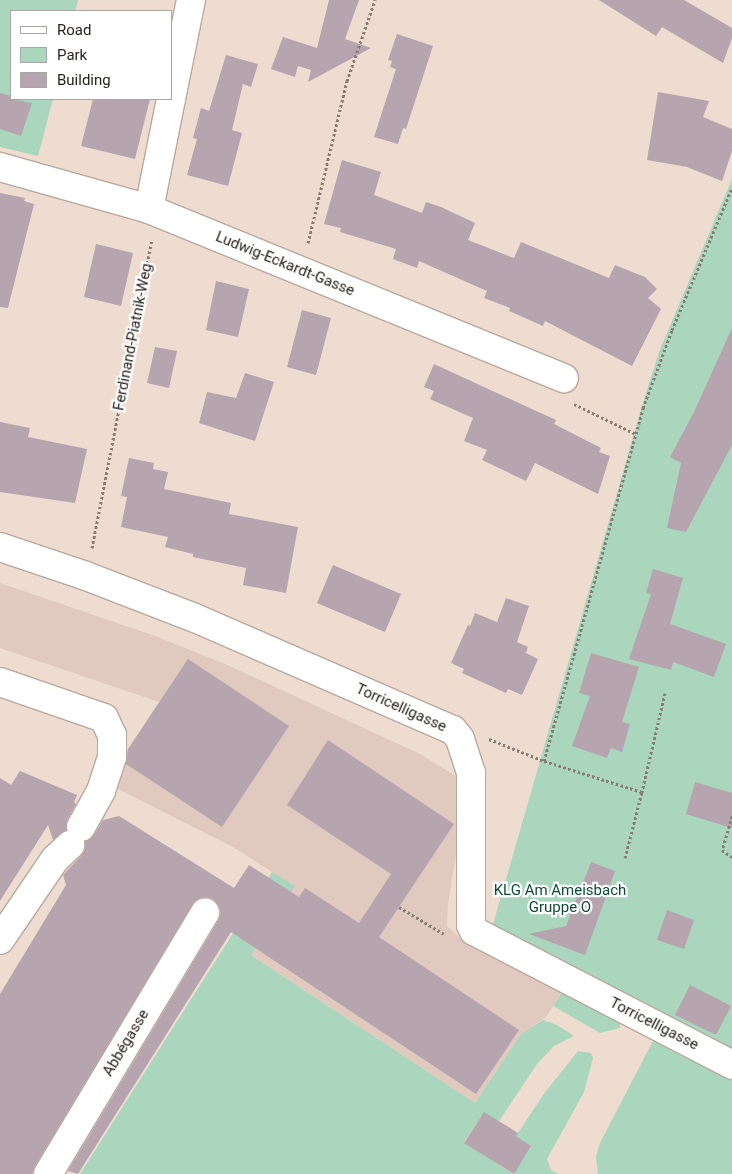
<!DOCTYPE html>
<meta charset="utf-8">
<style>
body{margin:0}
#map{position:relative;width:732px;height:1174px;overflow:hidden;background:#efdcd0;font-family:Roboto,sans-serif}
div>[style]{position:absolute}
.education>*{inset:0;background:#e0cabf}
.green>*{inset:0;background:#a9d6bc}
.building>*{inset:0;background:#b6a4af}
.path>*{height:3px;margin-top:-1.5px;transform-origin:0;background:repeating-linear-gradient(90deg,#897c74 0 2.5px,transparent 0 5px)}
.roads{filter:drop-shadow(1px 0 #b9a89c) drop-shadow(-1px 0 #b9a89c) drop-shadow(0 1px #b9a89c) drop-shadow(0 -1px #b9a89c)}
.minor>*{height:28px;margin:-14px;padding:0 14px;transform-origin:14px;border-radius:14px;background:#fff}
span{translate:-50% -50%;white-space:nowrap;text-align:center;line-height:1.15;-webkit-text-stroke:4.5px #fff;paint-order:stroke}
.street-label{font-size:15px;color:#29221d}
.park-label{font-size:15px;color:#0a4d32}
.legend{position:absolute;left:10px;top:10px;width:162px;height:90px;box-sizing:border-box;background:#fff;border:1px solid #a9a7a5;margin:0;padding:6px 9px;list-style:none;font-size:15px;color:#29221d}
.legend li{display:flex;align-items:center;gap:10px;height:25px}
.legend b{width:25px;border:1px solid #a9a7a5}
</style>
<div id="map">
<div class="education">
<div style="clip-path:polygon(0 583px,158px 637px,223px 663px,420px 754px,459px 778px,464px 804px,448px 904px,447px 926px,464px 942px,481px 952px,564px 990px,546px 1017px,521px 1034px,475px 1103px,250px 954px,294px 886px,233px 847px,118px 789px,121px 760px,159px 702px,0 648px)"></div>
</div>
<div class="green">
<div style="clip-path:polygon(0 0,78px 0,75px 11px,11px 11px,11px 99px,53px 99px,38px 156px,0 147px)"></div>
<div style="clip-path:polygon(732px 179px,732px 1052px,601px 980px,492px 928px,642px 406px,659px 352px)"></div>
<div style="clip-path:polygon(272px 872px,295px 886px,251px 955px,475px 1103px,521px 1034px,543px 1020px,557px 1025px,574px 1036px,554px 1046px,537px 1064px,497px 1124px,482px 1115px,464px 1142px,513px 1174px,80px 1174px)"></div>
<div style="clip-path:polygon(564px 990px,620px 1019px,620px 1028px,600px 1033px,553px 1006px)"></div>
<div style="clip-path:polygon(654px 1039px,732px 1077px,732px 1174px,598px 1174px,596px 1157px,600px 1143px)"></div>
<div style="clip-path:polygon(578px 1051px,591px 1053px,593px 1058px,584px 1092px,547px 1159px,551px 1170px,559px 1174px,513px 1174px,531px 1146px,516px 1136px,543px 1095px)"></div>
</div>
<div class="building">
<div style="clip-path:polygon(329px 0,359px 0,345px 39px,371px 48px,308px 82px,311px 70px,298px 66px,295px 77px,271px 69px,283px 37px,317px 48px)"></div>
<div style="clip-path:polygon(599px 0,684px 0,732px 28px,732px 38px,723px 63px,662px 27px,656px 36px)"></div>
<div style="clip-path:polygon(397px 34px,433px 46px,406px 129px,403px 128px,398px 144px,374px 137px,396px 69px,390px 67px,392px 61px,388px 60px)"></div>
<div style="clip-path:polygon(226px 55px,258px 64px,251px 87px,243px 84px,232px 130px,242px 133px,228px 186px,187px 175px,197px 139px,193px 138px,201px 108px,209px 111px)"></div>
<div style="clip-path:polygon(658px 92px,709px 101px,703px 117px,732px 129px,732px 151px,722px 181px,687px 167px,647px 160px)"></div>
<div style="clip-path:polygon(0 93px,11px 96px,11px 99px,32px 103px,21px 136px,0 129px)"></div>
<div style="clip-path:polygon(93px 99px,150px 99px,135px 159px,81px 146px)"></div>
<div style="clip-path:polygon(342px 160px,381px 172px,374px 195px,422px 213px,426px 202px,441px 207px,475px 223px,468px 240px,514px 258px,521px 242px,609px 278px,615px 265px,645px 277px,657px 289px,648px 298px,661px 309px,632px 366px,545px 321px,543px 326px,509px 311px,510px 308px,484px 298px,487px 291px,419px 261px,417px 268px,393px 259px,396px 249px,340px 232px,341px 228px,324px 224px)"></div>
<div style="clip-path:polygon(0 193px,25px 198px,24px 201px,34px 204px,8px 308px,0 307px)"></div>
<div style="clip-path:polygon(96px 244px,133px 253px,121px 306px,84px 297px)"></div>
<div style="clip-path:polygon(216px 281px,249px 289px,238px 337px,206px 330px)"></div>
<div style="clip-path:polygon(302px 310px,331px 318px,316px 375px,287px 367px)"></div>
<div style="clip-path:polygon(732px 328px,732px 445px,686px 532px,667px 528px,681px 463px,670px 457px,694px 412px)"></div>
<div style="clip-path:polygon(155px 347px,177px 351px,169px 388px,147px 383px)"></div>
<div style="clip-path:polygon(434px 364px,556px 420px,554px 424px,601px 448px,599px 452px,610px 456px,598px 494px,535px 463px,526px 481px,482px 460px,487px 450px,464px 441px,473px 418px,430px 399px,434px 391px,424px 387px)"></div>
<div style="clip-path:polygon(245px 373px,274px 382px,255px 441px,199px 423px,207px 392px,236px 398px)"></div>
<div style="clip-path:polygon(0 422px,30px 428px,28px 437px,87px 449px,75px 503px,0 492px)"></div>
<div style="clip-path:polygon(129px 458px,154px 463px,153px 469px,168px 472px,164px 489px,231px 503px,229px 514px,298px 527px,286px 593px,243px 585px,246px 568px,193px 557px,193px 554px,165px 547px,168px 537px,121px 527px,127px 497px,121px 496px)"></div>
<div style="clip-path:polygon(333px 565px,401px 594px,385px 632px,317px 603px)"></div>
<div style="clip-path:polygon(653px 569px,683px 578px,670px 624px,726px 644px,714px 677px,673px 662px,671px 670px,629px 659px,651px 594px,646px 593px)"></div>
<div style="clip-path:polygon(506px 598px,529px 606px,517px 642px,528px 647px,526px 653px,538px 659px,522px 695px,508px 689px,506px 693px,462px 673px,464px 669px,451px 663px,468px 625px,470px 626px,475px 613px,497px 622px)"></div>
<div style="clip-path:polygon(591px 653px,639px 667px,622px 722px,630px 724px,622px 752px,611px 748px,607px 758px,572px 746px,590px 696px,579px 693px)"></div>
<div style="clip-path:polygon(188px 659px,289px 726px,222px 827px,126px 764px,128px 749px)"></div>
<div style="clip-path:polygon(328px 740px,454px 824px,379px 937px,519px 1030px,476px 1094px,231px 932px,78px 1174px,68px 1171px,218px 921px,221px 913px,218px 905px,213px 899px,205px 897px,197px 900px,192px 905px,35px 1166px,32px 1174px,0 1174px,0 994px,66px 885px,63px 875px,81px 856px,85px 849px,85px 842px,94px 835px,103px 820px,119px 816px,234px 888px,249px 865px,299px 897px,305px 888px,359px 923px,391px 874px,287px 805px)"></div>
<div style="clip-path:polygon(20px 771px,77px 795px,74px 802px,76px 804px,67px 820px,66px 830px,53px 840px,48px 825px,0 901px,0 778px,11px 785px)"></div>
<div style="clip-path:polygon(695px 782px,732px 793px,732px 828px,686px 814px)"></div>
<div style="clip-path:polygon(591px 862px,615px 871px,585px 955px,529px 934px,566px 926px)"></div>
<div style="clip-path:polygon(667px 910px,694px 920px,684px 949px,657px 940px)"></div>
<div style="clip-path:polygon(690px 985px,731px 1006px,716px 1035px,675px 1015px)"></div>
<div style="clip-path:polygon(484px 1112px,518px 1133px,516px 1136px,531px 1146px,514px 1174px,464px 1143px)"></div>
</div>
<div class="path">
<div style="left:308px;top:243px;width:167px;rotate:-76.5deg"></div>
<div style="left:347px;top:81px;width:86px;rotate:-70.9deg"></div>
<div style="left:574px;top:404px;width:69px;rotate:25.8deg"></div>
<div style="left:92px;top:548px;width:314px;rotate:-79deg"></div>
<div style="left:665px;top:693px;width:102px;rotate:103.1deg"></div>
<div style="left:642px;top:792px;width:103px;rotate:-162.4deg"></div>
<div style="left:544px;top:761px;width:367px;rotate:-74.3deg"></div>
<div style="left:643px;top:408px;width:83px;rotate:-69.6deg"></div>
<div style="left:672px;top:330px;width:154px;rotate:-67.1deg"></div>
<div style="left:489px;top:739px;width:59px;rotate:21.8deg"></div>
<div style="left:732px;top:816px;width:35px;rotate:106deg"></div>
<div style="left:722px;top:850px;width:12px;rotate:35deg"></div>
<div style="left:625px;top:858px;width:68px;rotate:-75.6deg"></div>
<div style="left:399px;top:907px;width:52px;rotate:31deg"></div>
</div>
<div class="roads">
<div class="minor">
<div style="left:171px;top:99px;width:101px;rotate:-78.6deg"></div>
<div style="left:0;top:167px;width:155px;rotate:15.7deg"></div>
<div style="left:149px;top:209px;width:448px;rotate:22.2deg"></div>
<div style="left:149px;top:209px;width:112px;rotate:-78.7deg"></div>
<div style="left:0;top:547px;width:91px;rotate:18.6deg"></div>
<div style="left:86px;top:576px;width:117px;rotate:21.1deg"></div>
<div style="left:195px;top:618px;width:281px;rotate:23.5deg"></div>
<div style="left:453px;top:730px;width:11px;rotate:52deg"></div>
<div style="left:460px;top:739px;width:36px;rotate:72deg"></div>
<div style="left:471px;top:773px;width:152px;rotate:90deg"></div>
<div style="left:471px;top:925px;width:7px;rotate:63deg"></div>
<div style="left:474px;top:931px;width:291px;rotate:27.4deg"></div>
<div style="left:0;top:682px;width:110px;rotate:19.1deg"></div>
<div style="left:104px;top:718px;width:19px;rotate:65deg"></div>
<div style="left:112px;top:735px;width:22px;rotate:90deg"></div>
<div style="left:112px;top:757px;width:36px;rotate:108deg"></div>
<div style="left:101px;top:791px;width:41px;rotate:119.1deg"></div>
<div style="left:0;top:940px;width:98px;rotate:-55.8deg"></div>
<div style="left:55px;top:859px;width:21px;rotate:-43deg"></div>
<div style="left:48px;top:1174px;width:305px;rotate:-59deg"></div>
</div>
</div>
<div class="street-label">
<span style="left:285px;top:264px;rotate:22deg">Ludwig-Eckardt-Gasse</span>
<span style="left:133px;top:337px;rotate:-79deg">Ferdinand-Piatnik-Weg</span>
<span style="left:401px;top:708px;rotate:24deg">Torricelligasse</span>
<span style="left:654px;top:1024px;rotate:27deg">Torricelligasse</span>
<span style="left:126px;top:1043px;rotate:-59deg">Abbégasse</span>
</div>
<div class="park-label">
<span style="left:560px;top:899px">KLG Am Ameisbach<br>Gruppe O</span>
</div>
<ul class="legend">
<li><b style="height:6px;background:#fff"></b>Road</li>
<li><b style="height:14px;background:#a9d6bc"></b>Park</li>
<li><b style="height:14px;background:#b6a4af"></b>Building</li>
</ul>
</div>
